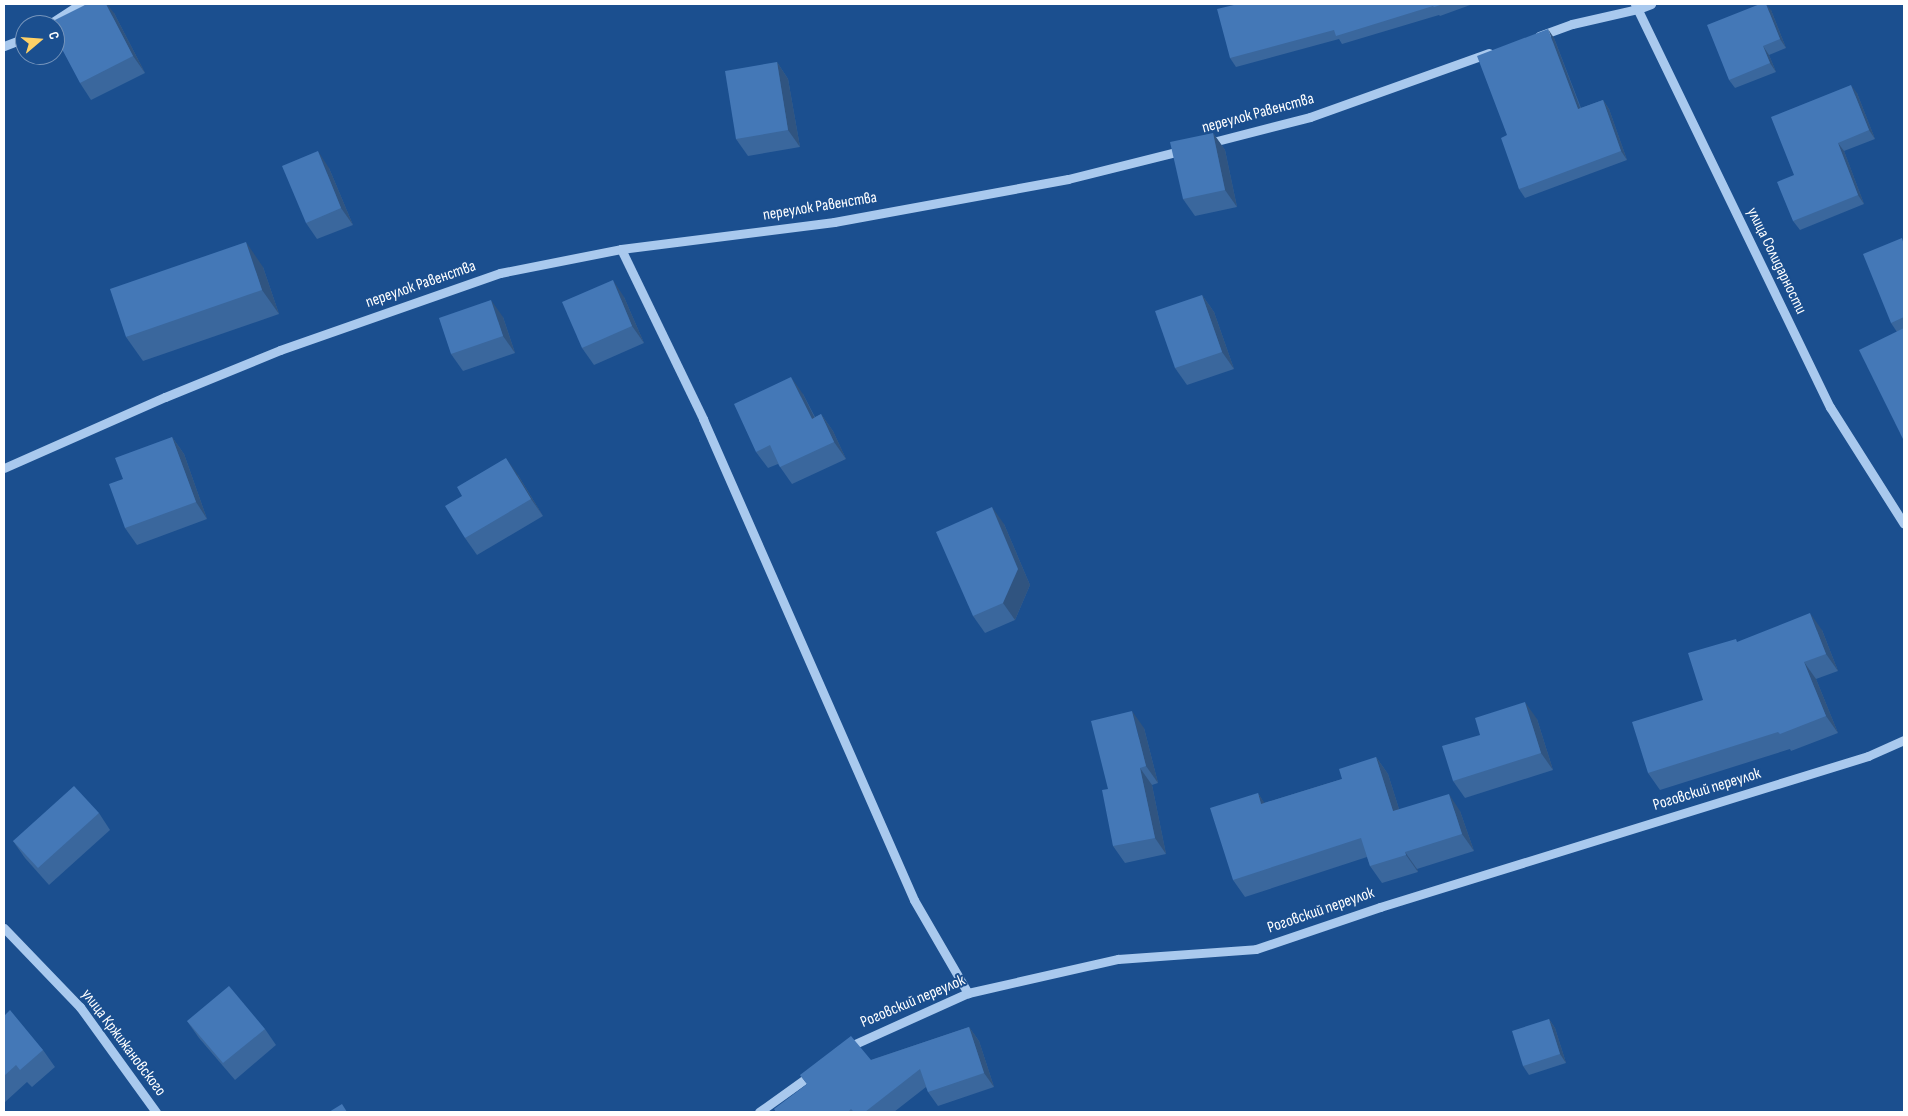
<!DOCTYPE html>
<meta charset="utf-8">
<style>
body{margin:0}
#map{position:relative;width:1908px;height:1116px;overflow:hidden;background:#1b4f8f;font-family:"Sofia Sans Condensed",sans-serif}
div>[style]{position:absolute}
.minor>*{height:9px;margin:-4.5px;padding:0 4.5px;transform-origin:4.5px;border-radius:4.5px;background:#a9c9ee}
.wall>*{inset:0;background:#3a679d}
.shaded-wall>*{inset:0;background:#305480}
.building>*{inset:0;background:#4478b7}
span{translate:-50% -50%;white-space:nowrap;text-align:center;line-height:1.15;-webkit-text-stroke:4px #1b4f8f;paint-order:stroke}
.street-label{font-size:16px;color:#fff}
.frame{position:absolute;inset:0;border:5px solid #fff;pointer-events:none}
.north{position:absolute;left:15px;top:15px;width:50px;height:50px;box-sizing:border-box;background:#1b4f8f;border:1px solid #7695bc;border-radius:50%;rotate:72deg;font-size:14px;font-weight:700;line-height:20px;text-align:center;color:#fff}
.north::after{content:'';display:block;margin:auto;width:18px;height:22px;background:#ffd166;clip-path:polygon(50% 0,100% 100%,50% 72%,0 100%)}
</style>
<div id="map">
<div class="minor">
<div style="left:1635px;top:4px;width:448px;rotate:64.2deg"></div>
<div style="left:1830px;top:407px;width:138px;rotate:57.7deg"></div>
<div style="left:48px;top:25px;width:38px;rotate:-33deg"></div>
<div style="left:1539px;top:36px;width:35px;rotate:-20deg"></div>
<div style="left:1572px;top:24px;width:68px;rotate:-12.8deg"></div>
<div style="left:1638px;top:9px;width:14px;rotate:-21deg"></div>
<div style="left:4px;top:46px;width:22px;rotate:-21deg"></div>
<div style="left:1209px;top:143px;width:104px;rotate:-14.4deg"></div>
<div style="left:1310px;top:117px;width:190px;rotate:-19.7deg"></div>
<div style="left:621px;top:249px;width:189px;rotate:64.2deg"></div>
<div style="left:703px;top:419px;width:525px;rotate:66.31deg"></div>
<div style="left:914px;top:900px;width:108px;rotate:59.9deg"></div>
<div style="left:4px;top:468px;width:176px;rotate:-23.8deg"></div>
<div style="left:165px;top:397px;width:124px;rotate:-22.2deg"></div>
<div style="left:280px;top:350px;width:233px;rotate:-19.3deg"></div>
<div style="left:500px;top:273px;width:123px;rotate:-11.2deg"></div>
<div style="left:621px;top:249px;width:215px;rotate:-7.2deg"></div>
<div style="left:834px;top:222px;width:238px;rotate:-10.4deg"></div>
<div style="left:1068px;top:179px;width:120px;rotate:-14deg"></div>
<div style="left:4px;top:928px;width:110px;rotate:46.1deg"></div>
<div style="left:80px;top:1007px;width:130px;rotate:54.1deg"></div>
<div style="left:846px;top:1048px;width:134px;rotate:-24.3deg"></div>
<div style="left:968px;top:993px;width:154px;rotate:-12.8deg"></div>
<div style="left:1118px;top:959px;width:138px;rotate:-4.1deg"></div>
<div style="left:1256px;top:949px;width:131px;rotate:-18.7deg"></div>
<div style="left:1380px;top:907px;width:511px;rotate:-17.19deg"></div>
<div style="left:1868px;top:756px;width:39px;rotate:-24deg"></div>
<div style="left:759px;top:1112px;width:65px;rotate:-35.6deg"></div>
</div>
<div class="wall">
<div style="clip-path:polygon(1238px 4px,1473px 4px,1440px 16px,1439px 15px,1342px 44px,1339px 39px,1236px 67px,1230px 58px)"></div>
<div style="clip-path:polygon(1771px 10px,1786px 48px,1769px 55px,1776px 72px,1735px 88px,1729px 80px)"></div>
<div style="clip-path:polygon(114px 13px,145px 73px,91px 100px,80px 83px)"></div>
<div style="clip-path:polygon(1554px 38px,1581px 108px,1603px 100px,1609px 109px,1627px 160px,1525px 198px,1519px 189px,1507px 135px)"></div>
<div style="clip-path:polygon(777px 62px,788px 79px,800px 147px,748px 156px,736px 139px)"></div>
<div style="clip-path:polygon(1857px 93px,1875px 139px,1844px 151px,1864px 204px,1800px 230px,1793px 221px,1794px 175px)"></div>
<div style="clip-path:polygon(1213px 133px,1225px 150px,1237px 207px,1195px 216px,1183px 199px)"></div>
<div style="clip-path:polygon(329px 168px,353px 225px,317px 239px,306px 223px)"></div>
<div style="clip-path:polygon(1904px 242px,1904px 441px,1903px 439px,1897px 332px,1891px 323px)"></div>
<div style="clip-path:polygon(263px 267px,279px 314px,143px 361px,126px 337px)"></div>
<div style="clip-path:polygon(1202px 295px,1214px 312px,1234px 369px,1187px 385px,1175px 368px)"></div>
<div style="clip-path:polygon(624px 297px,644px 343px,594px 365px,582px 348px)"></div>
<div style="clip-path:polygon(503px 317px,515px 353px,463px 371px,451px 354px)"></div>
<div style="clip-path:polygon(803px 394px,815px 417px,821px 414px,833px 431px,846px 459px,792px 484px,778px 464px,768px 468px,756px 452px)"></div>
<div style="clip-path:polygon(172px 437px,184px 454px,207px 519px,137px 545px,125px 528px,123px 479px)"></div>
<div style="clip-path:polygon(518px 475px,543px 516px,477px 555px,465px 538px)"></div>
<div style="clip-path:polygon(1004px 524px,1030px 585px,1015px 620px,985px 633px,973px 616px)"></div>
<div style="clip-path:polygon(1822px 630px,1838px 671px,1816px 679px,1838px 733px,1791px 751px,1790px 749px,1660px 790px,1648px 773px,1703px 700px,1738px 642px)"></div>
<div style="clip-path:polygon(1537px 719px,1553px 770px,1465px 798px,1453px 781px)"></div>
<div style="clip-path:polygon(1144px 728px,1158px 783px,1152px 785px,1166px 854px,1125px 863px,1113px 846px,1108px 789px)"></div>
<div style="clip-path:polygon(1376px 757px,1388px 774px,1399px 809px,1460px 811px,1474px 851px,1417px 869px,1418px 872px,1382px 883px,1370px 866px,1367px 857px,1245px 897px,1233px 880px,1258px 793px,1264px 803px,1342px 779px)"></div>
<div style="clip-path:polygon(99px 813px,110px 830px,49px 885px,25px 858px,13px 841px)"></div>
<div style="clip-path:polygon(4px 1016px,43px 1050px,55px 1067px,32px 1087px,27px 1082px,4px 1103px)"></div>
<div style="clip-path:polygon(1549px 1019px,1555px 1028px,1566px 1063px,1529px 1075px,1523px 1066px)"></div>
<div style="clip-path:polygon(187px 1021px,265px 1029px,276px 1045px,235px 1080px,199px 1038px)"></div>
<div style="clip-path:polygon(969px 1027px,979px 1041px,994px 1087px,938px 1106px,928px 1092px,926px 1087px,894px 1112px,775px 1112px,807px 1084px,800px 1075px,871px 1060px)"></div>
</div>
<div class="shaded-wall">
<div style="clip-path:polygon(106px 4px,107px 4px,114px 13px,145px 73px,133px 56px)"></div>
<div style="clip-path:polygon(1766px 4px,1771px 10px,1786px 48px,1780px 39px)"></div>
<div style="clip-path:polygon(1548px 29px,1554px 38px,1584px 118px,1578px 109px)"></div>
<div style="clip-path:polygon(1763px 46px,1769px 55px,1776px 72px,1770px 63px)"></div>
<div style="clip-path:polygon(777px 62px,788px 79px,800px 147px,788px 130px)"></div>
<div style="clip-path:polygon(1851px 85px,1857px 93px,1875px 139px,1869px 130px)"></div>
<div style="clip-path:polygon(1603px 100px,1609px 109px,1627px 160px,1621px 151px)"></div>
<div style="clip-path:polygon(1213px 133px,1225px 150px,1237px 207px,1225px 190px)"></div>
<div style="clip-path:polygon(1838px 143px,1844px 151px,1864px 204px,1858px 195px)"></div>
<div style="clip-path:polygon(318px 151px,329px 168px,353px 225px,341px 208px)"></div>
<div style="clip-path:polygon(246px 242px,263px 267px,279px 314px,262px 290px)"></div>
<div style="clip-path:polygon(613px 280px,624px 297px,644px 343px,632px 326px)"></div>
<div style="clip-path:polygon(1202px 295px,1214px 312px,1234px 369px,1222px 352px)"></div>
<div style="clip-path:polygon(491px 300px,503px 317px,515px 353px,503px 336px)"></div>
<div style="clip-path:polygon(791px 377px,803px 394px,823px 435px,812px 419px)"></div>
<div style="clip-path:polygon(821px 414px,833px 431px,846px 459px,834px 442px)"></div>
<div style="clip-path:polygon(172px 437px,184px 454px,207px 519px,196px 502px)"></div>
<div style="clip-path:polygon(506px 458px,518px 475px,543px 516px,531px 499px)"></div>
<div style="clip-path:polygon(992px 507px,1004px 524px,1030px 585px,1015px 620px,1003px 603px)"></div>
<div style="clip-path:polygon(1810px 613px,1822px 630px,1838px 671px,1826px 654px)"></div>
<div style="clip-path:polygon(1804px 662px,1816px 679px,1838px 733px,1826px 716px)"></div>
<div style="clip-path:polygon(1525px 702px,1537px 719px,1553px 770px,1541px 753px)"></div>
<div style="clip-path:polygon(1132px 711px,1144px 728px,1158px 783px,1146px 766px)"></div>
<div style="clip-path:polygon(1376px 757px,1388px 774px,1405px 828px,1393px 811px)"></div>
<div style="clip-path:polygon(1140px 768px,1152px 785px,1166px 854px,1155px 838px)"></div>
<div style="clip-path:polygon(1258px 793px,1269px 810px,1261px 804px)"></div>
<div style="clip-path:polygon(1449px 794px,1460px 811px,1474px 851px,1462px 834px)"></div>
<div style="clip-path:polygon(1405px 852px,1417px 869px,1418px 872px,1406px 855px)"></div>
<div style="clip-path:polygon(1549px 1019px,1555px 1028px,1566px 1063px,1560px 1054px)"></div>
<div style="clip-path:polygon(969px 1027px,979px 1041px,994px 1087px,984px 1073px)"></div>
</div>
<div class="building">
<div style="clip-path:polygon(87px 4px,106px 4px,133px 56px,80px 83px,55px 36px,55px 25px,50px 25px,49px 23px)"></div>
<div style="clip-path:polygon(1238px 4px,1444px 4px,1434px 7px,1433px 6px,1336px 36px,1334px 30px,1230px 58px,1217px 9px)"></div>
<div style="clip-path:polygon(1760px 4px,1766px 4px,1780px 39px,1763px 46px,1770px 63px,1729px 80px,1707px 25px)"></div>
<div style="clip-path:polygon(1548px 29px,1578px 109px,1603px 100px,1621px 151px,1519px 189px,1501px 138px,1507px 135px,1477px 56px)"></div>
<div style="clip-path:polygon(777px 62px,788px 130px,736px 139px,725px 71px)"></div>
<div style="clip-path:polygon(1851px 85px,1869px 130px,1838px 143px,1858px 195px,1793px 221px,1777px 182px,1794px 175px,1771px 117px)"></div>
<div style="clip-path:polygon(1213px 133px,1225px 190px,1183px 199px,1170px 142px)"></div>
<div style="clip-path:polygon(318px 151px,341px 208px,306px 223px,282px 166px)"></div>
<div style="clip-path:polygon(1902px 238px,1904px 245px,1904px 317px,1891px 323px,1863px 254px)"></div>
<div style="clip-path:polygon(246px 242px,262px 290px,126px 337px,110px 289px)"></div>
<div style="clip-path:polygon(613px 280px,632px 326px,582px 348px,562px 302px)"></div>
<div style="clip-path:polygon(1202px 295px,1222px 352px,1175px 368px,1155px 311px)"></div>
<div style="clip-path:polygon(491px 300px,503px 336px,451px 354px,439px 318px)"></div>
<div style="clip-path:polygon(1904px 328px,1904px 438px,1903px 439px,1859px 350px)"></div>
<div style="clip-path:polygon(791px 377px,812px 419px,821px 414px,834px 442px,780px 467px,770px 445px,756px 452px,734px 404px)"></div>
<div style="clip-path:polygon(172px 437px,196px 502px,125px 528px,109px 484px,123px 479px,115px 458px)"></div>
<div style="clip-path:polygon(506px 458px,531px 499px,465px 538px,445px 506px,462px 496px,457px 487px)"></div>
<div style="clip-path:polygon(992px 507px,1018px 569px,1003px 603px,973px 616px,936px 532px)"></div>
<div style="clip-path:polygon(1810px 613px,1826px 654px,1804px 662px,1826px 716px,1780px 734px,1778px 732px,1648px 773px,1632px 722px,1703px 700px,1688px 653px,1736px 639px,1737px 642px)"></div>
<div style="clip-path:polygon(1525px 702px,1541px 753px,1453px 781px,1442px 746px,1480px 735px,1475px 718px)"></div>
<div style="clip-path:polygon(1132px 711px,1146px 766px,1140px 768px,1155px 838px,1113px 846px,1102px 790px,1108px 789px,1091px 721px)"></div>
<div style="clip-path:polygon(1376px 757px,1393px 811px,1449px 794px,1462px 834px,1405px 852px,1406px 855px,1370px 866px,1361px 838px,1233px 880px,1210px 808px,1258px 793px,1261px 804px,1342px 779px,1339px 769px)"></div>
<div style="clip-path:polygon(74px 786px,99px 813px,38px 868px,13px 841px)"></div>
<div style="clip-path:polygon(229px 986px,265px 1029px,223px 1063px,187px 1021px)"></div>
<div style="clip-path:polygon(10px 1010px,43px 1050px,20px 1070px,16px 1065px,4px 1076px,4px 1016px)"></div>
<div style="clip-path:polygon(1549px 1019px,1560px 1054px,1523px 1066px,1512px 1031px)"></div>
<div style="clip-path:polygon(969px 1027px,984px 1073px,928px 1092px,920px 1069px,865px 1112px,854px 1112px,851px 1109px,848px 1112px,776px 1112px,774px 1109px,807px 1084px,800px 1075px,851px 1036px,871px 1060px)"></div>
<div style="clip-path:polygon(342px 1104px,347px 1112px,329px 1112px)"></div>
</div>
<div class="street-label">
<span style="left:1258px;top:114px;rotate:-15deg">переулок Равенства</span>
<span style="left:820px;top:207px;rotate:-9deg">переулок Равенства</span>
<span style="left:1776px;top:261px;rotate:64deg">улица Солидарности</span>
<span style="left:421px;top:285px;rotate:-19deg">переулок Равенства</span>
<span style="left:1707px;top:790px;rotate:-17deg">Роговский переулок</span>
<span style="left:1321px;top:911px;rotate:-19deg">Роговский переулок</span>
<span style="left:913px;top:1002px;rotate:-23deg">Роговский переулок</span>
<span style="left:123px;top:1043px;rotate:53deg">улица Кржижановского</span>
</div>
<div class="frame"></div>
<div class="north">С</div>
</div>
